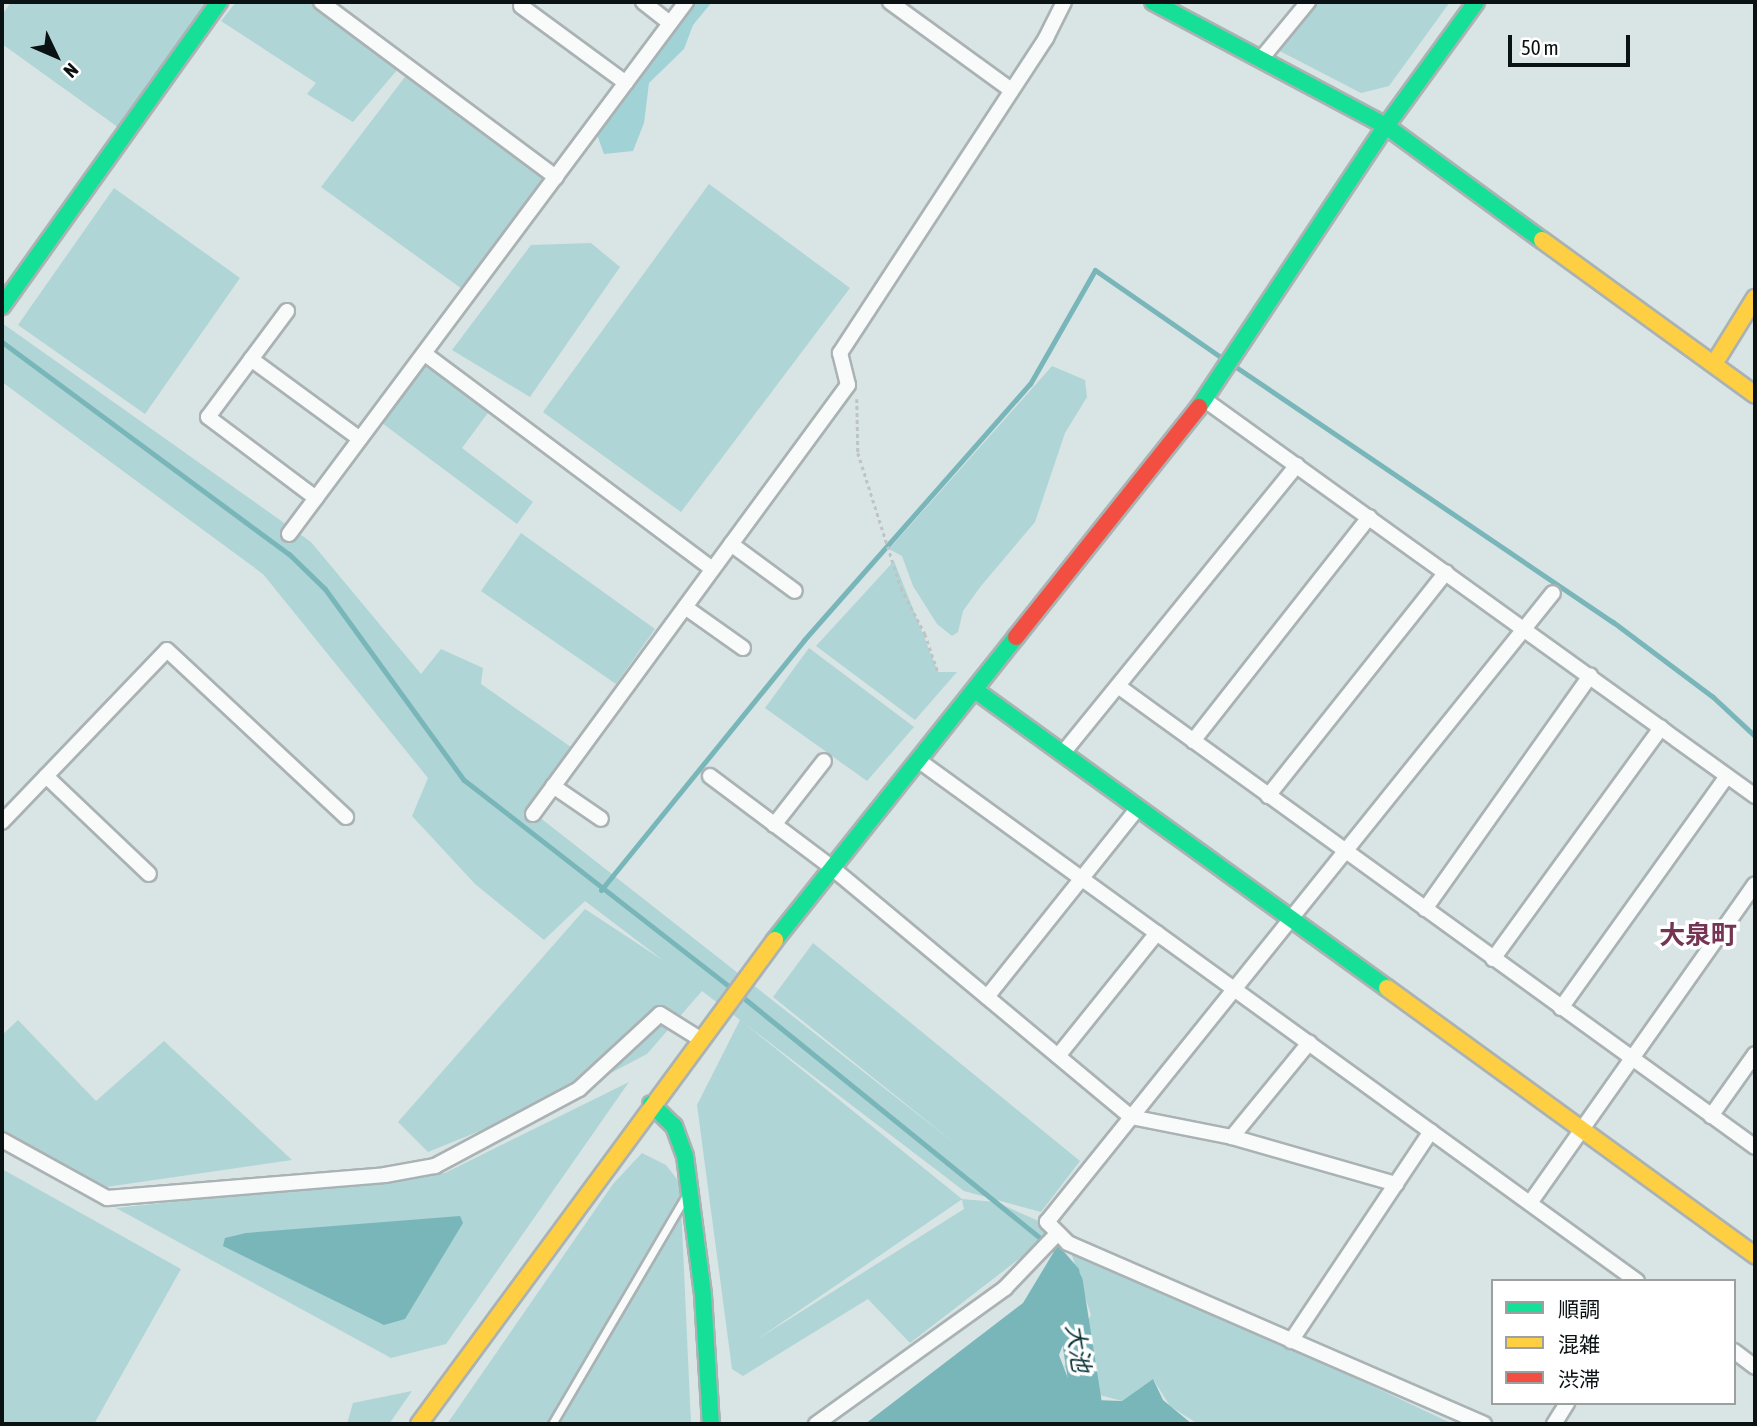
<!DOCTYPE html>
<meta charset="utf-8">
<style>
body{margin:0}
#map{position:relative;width:1757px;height:1426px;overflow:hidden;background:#d9e4e4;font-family:"Asap Condensed","Noto Sans JP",sans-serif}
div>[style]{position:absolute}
.green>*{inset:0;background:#b0d5d7}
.forest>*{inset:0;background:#a1d3d6}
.water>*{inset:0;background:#79b6ba}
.stream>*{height:5px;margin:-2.5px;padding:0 2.5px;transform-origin:2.5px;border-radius:2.5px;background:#79b6ba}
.river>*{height:30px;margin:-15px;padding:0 15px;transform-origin:15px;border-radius:15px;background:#79b6ba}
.path>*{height:2.5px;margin-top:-1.25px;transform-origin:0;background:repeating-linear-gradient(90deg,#bfc3c3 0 3.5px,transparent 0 7px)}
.roads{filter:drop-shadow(2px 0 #aab2b3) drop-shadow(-2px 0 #aab2b3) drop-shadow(0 2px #aab2b3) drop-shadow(0 -2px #aab2b3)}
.lane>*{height:7px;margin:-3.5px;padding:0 3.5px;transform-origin:3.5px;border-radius:3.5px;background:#f9fbfb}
.street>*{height:14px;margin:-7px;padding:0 7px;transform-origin:7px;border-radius:7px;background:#f9fbfb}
.fast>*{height:16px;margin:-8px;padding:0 8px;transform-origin:8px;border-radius:8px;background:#16e098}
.slow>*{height:16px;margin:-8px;padding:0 8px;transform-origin:8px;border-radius:8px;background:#ffcf43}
.jam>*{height:16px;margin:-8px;padding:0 8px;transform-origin:8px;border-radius:8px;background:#f24e42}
span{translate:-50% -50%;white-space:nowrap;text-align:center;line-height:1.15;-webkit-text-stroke:7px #fff;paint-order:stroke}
.water-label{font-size:24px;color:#093336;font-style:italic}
.quarter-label{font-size:26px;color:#763454;font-weight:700}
.frame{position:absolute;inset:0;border:4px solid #0b1213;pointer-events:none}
.legend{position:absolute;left:1491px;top:1279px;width:245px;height:126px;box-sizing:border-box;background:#fff;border:2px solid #9da0a1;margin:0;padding:9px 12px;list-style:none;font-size:21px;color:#0b1213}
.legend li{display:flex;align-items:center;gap:14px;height:35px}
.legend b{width:35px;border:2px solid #9da0a1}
.north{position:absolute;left:21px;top:21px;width:70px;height:70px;-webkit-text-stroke:5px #fff;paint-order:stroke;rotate:134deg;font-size:19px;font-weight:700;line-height:28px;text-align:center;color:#0b1213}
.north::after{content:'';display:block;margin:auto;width:24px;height:32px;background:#0b1213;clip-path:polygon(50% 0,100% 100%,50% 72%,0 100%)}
.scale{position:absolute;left:1508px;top:35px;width:122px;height:32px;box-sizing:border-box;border:4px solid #0b1213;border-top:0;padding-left:9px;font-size:21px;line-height:24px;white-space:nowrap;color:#0b1213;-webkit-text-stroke:5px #fff;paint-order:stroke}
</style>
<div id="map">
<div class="green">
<div style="clip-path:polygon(11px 2px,219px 2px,126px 133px,2px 44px,2px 15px)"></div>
<div style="clip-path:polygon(236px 2px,321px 2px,403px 63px,353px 122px,307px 94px,316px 83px,221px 21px)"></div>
<div style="clip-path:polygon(1312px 2px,1450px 2px,1389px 86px,1361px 93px,1270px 46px)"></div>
<div style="clip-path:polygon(411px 69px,556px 177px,469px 294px,321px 187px)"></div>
<div style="clip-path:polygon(709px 184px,850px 288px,681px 512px,543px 412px)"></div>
<div style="clip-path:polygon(114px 188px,240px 278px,145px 414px,18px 325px)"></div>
<div style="clip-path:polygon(591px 243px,620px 267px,530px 397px,452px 350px,531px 245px)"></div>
<div style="clip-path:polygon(evenodd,2px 323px,311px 542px,421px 674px,441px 649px,483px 668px,481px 684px,578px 752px,529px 809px,958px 1146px,773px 997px,813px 943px,1080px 1161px,1041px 1212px,964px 1191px,744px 1023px,962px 1199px,996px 1202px,1052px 1227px,1028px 1252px,910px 1343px,868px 1299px,743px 1376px,732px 1369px,697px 1105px,740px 1020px,702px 991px,647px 1054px,569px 1095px,428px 1152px,398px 1122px,585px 909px,664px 961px,585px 901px,544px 940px,475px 884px,412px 816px,428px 778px,263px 574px,2px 382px,2px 323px,962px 1200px,964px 1209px,756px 1340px,961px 1200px,962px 1200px)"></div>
<div style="clip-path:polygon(426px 361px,493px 406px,462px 448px,533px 502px,517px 524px,382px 423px)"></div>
<div style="clip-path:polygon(1052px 366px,1085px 380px,1087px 397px,1065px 433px,1035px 522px,981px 586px,963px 611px,958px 632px,952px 636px,937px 624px,913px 586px,902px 556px,889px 549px)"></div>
<div style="clip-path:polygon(521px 533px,655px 629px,616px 684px,481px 591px)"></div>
<div style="clip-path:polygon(894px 561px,938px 672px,957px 672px,915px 720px,816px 646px)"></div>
<div style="clip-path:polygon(809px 648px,914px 727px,867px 781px,765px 708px)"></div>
<div style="clip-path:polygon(18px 1020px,96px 1101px,164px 1041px,292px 1160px,106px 1187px,2px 1130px,2px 1035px)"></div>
<div style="clip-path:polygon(629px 1082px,446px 1344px,391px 1358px,116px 1208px,445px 1173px)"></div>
<div style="clip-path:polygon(642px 1153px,666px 1165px,680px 1183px,691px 1424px,447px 1424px,613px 1184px)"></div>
<div style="clip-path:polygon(2px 1169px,181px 1269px,94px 1424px,2px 1424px)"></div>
<div style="clip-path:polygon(1068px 1243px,1453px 1424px,1198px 1424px,1170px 1406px,1153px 1379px,1122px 1401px,1085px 1391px,1064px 1367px,1091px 1315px)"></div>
<div style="clip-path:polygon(412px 1391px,389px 1424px,347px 1424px,353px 1403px)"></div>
</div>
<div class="forest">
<div style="clip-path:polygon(686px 2px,712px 2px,693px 25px,684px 49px,649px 83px,644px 123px,633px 151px,604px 154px,594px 126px)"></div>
</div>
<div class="water">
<div style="clip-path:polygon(460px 1216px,463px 1223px,405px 1319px,384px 1325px,223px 1246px,225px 1238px,246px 1233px)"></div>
<div style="clip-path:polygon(1058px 1245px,1079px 1269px,1085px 1304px,1069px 1329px,1059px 1355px,1069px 1381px,1095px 1400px,1122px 1401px,1153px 1379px,1163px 1400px,1192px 1424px,865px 1424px,1023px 1303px)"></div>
</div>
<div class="stream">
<div style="left:2px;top:342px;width:357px;rotate:36.5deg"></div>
<div style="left:289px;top:554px;width:50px;rotate:44.2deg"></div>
<div style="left:325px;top:589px;width:236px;rotate:54deg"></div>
<div style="left:464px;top:780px;width:340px;rotate:37.9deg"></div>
<div style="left:1233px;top:365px;width:459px;rotate:34.1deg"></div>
<div style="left:1613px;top:622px;width:125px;rotate:36.9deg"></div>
<div style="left:1713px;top:697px;width:57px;rotate:42.9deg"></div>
<div style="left:601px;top:890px;width:322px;rotate:-50.9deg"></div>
<div style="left:804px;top:640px;width:341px;rotate:-48.6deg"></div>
<div style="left:1030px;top:384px;width:131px;rotate:-60.3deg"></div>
<div style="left:1095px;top:270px;width:158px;rotate:34.7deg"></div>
<div style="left:740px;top:995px;width:410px;rotate:39deg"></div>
</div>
<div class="river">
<div style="left:1068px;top:1283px;width:143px;rotate:81.1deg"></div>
</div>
<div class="path">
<div style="left:857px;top:399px;width:54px;rotate:88.9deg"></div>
<div style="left:858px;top:453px;width:142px;rotate:72.3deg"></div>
<div style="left:901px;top:588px;width:52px;rotate:62.4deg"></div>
<div style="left:925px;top:634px;width:40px;rotate:71.1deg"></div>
</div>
<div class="roads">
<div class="lane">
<div style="left:552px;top:1424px;width:263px;rotate:-59.6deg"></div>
</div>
<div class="street">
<div style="left:321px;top:2px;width:293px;rotate:36.7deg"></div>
<div style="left:643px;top:2px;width:34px;rotate:38deg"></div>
<div style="left:890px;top:2px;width:150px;rotate:36deg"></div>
<div style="left:521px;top:6px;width:130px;rotate:36.3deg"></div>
<div style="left:1261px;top:59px;width:74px;rotate:-50.5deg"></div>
<div style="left:287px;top:311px;width:132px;rotate:126.7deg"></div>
<div style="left:208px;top:417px;width:135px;rotate:36.9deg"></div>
<div style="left:425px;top:354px;width:359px;rotate:36.8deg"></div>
<div style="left:251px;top:359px;width:135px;rotate:36.3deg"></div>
<div style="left:1205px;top:400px;width:678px;rotate:35.75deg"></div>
<div style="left:289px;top:534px;width:664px;rotate:-53.27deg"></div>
<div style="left:731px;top:544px;width:79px;rotate:36.3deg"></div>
<div style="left:685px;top:607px;width:71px;rotate:35.3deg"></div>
<div style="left:1118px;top:686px;width:786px;rotate:35.89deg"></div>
<div style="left:1193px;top:741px;width:285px;rotate:-51.8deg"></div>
<div style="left:1063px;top:753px;width:371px;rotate:-50.9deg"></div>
<div style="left:918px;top:760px;width:888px;rotate:35.93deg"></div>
<div style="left:46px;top:776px;width:142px;rotate:43.6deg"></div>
<div style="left:710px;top:776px;width:151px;rotate:36.9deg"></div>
<div style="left:831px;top:867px;width:391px;rotate:39.8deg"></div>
<div style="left:1131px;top:1117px;width:103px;rotate:11.2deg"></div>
<div style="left:1232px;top:1137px;width:171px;rotate:16deg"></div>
<div style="left:553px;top:786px;width:58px;rotate:34.5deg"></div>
<div style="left:1268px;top:796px;width:286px;rotate:-51.5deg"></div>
<div style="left:533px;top:814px;width:532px;rotate:-53.71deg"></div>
<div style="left:848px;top:385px;width:33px;rotate:-104deg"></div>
<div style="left:840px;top:353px;width:376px;rotate:-56.8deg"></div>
<div style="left:1046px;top:38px;width:40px;rotate:-63.4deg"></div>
<div style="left:2px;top:822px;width:238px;rotate:-46.2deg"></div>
<div style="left:167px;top:650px;width:245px;rotate:43deg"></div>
<div style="left:774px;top:825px;width:81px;rotate:-52deg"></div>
<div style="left:1425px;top:909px;width:286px;rotate:-54.7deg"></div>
<div style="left:1493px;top:959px;width:286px;rotate:-54deg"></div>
<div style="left:987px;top:997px;width:242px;rotate:-51.4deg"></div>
<div style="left:1561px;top:1008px;width:285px;rotate:-54.4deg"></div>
<div style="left:1058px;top:1056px;width:158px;rotate:-51.2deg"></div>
<div style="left:1711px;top:1116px;width:76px;rotate:-54.6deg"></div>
<div style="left:1232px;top:1137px;width:122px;rotate:-50.7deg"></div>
<div style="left:2px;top:1140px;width:120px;rotate:28.9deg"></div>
<div style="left:107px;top:1198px;width:279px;rotate:-4.7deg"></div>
<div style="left:385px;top:1175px;width:51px;rotate:-10.2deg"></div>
<div style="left:435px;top:1166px;width:163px;rotate:-28.1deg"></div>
<div style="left:579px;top:1089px;width:110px;rotate:-42.8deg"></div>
<div style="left:660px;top:1014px;width:47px;rotate:32deg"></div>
<div style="left:1530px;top:1203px;width:390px;rotate:-54.8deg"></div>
<div style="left:1291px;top:1341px;width:252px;rotate:-56.3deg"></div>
<div style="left:1734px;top:1351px;width:26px;rotate:37deg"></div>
<div style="left:816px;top:1424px;width:233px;rotate:-35.7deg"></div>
<div style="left:1005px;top:1288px;width:76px;rotate:-46.1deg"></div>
<div style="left:1484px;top:1424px;width:454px;rotate:-156.5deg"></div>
<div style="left:1068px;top:1243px;width:30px;rotate:-135deg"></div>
<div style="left:1047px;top:1222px;width:807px;rotate:-51.19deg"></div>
<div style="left:1554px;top:1424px;width:25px;rotate:-58deg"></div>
</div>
<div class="fast">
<div style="left:1153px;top:2px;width:264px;rotate:28deg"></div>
<div style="left:1386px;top:126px;width:193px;rotate:36.2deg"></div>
<div style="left:2px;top:306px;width:374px;rotate:-54.5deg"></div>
<div style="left:1199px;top:407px;width:338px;rotate:-56.4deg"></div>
<div style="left:1386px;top:126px;width:153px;rotate:-54deg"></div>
<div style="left:975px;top:690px;width:508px;rotate:35.88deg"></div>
<div style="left:775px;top:940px;width:387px;rotate:-51.5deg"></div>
<div style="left:651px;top:1104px;width:32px;rotate:44deg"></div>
<div style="left:674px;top:1126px;width:32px;rotate:70deg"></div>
<div style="left:685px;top:1156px;width:140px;rotate:82.6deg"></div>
<div style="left:703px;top:1295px;width:129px;rotate:86.5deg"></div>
</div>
<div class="slow">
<div style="left:1542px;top:240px;width:263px;rotate:36deg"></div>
<div style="left:1714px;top:364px;width:78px;rotate:-58.2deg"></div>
<div style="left:1387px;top:988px;width:455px;rotate:36deg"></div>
<div style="left:419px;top:1424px;width:601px;rotate:-53.66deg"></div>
</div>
<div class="jam">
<div style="left:1016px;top:637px;width:294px;rotate:-51.5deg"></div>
</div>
</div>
<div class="water-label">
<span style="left:1078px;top:1348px;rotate:81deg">大池</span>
</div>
<div class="quarter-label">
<span style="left:1698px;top:936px">大泉町</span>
</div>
<div class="frame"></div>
<ul class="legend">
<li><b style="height:9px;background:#16e098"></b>順調</li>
<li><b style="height:9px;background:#ffcf43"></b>混雑</li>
<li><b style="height:9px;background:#f24e42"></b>渋滞</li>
</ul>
<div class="north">N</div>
<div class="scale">50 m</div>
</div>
